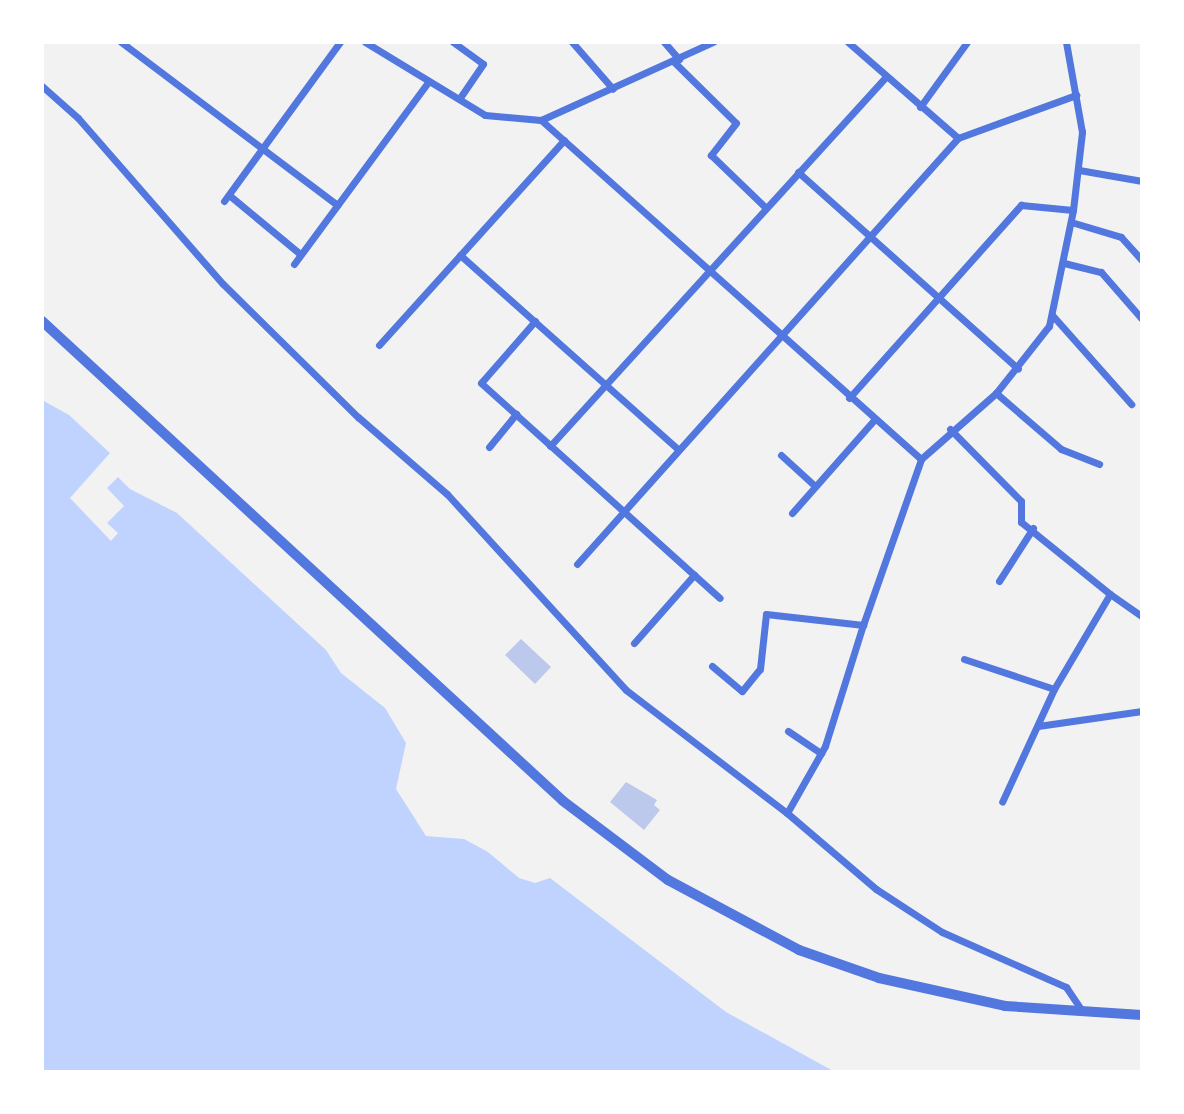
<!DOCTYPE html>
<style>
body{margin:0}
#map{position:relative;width:1184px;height:1114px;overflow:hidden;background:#f2f2f2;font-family:Manrope,sans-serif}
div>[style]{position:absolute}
.water>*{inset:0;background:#bfd3fe}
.building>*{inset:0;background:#bdc9ec}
.minor>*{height:7px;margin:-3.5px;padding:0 3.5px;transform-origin:3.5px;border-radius:3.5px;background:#5277de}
.tertiary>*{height:10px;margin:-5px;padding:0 5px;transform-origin:5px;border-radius:5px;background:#5277de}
span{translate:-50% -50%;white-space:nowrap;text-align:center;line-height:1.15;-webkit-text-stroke:6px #fff;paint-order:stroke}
.frame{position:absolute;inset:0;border:44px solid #fff;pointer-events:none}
</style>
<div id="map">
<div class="water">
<div style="clip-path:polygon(42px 400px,69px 415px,110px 453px,70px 498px,111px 541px,118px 533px,107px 523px,124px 506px,107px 488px,118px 477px,130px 489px,177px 513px,326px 650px,341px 673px,385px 708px,406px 743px,396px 789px,426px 836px,464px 839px,488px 852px,519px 878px,535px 883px,550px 878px,726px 1012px,835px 1072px,42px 1072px)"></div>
</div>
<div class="building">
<div style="clip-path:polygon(521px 639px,551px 667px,535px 684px,505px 655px)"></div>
<div style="clip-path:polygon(626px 782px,657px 800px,654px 805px,660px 810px,644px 830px,610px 802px)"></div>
</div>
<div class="minor">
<div style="left:121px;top:42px;width:271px;rotate:37deg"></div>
<div style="left:365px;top:42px;width:140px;rotate:31.3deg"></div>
<div style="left:485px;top:115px;width:56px;rotate:5.1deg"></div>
<div style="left:541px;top:120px;width:189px;rotate:-24.4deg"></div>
<div style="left:453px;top:42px;width:37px;rotate:36deg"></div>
<div style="left:483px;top:64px;width:42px;rotate:124.4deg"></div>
<div style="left:572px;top:42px;width:62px;rotate:48.9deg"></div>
<div style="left:664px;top:42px;width:23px;rotate:49deg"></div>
<div style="left:673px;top:61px;width:88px;rotate:44.5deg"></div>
<div style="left:736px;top:123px;width:41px;rotate:128deg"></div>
<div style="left:711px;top:155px;width:76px;rotate:43.9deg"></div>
<div style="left:42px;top:86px;width:48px;rotate:41.6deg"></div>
<div style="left:78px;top:118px;width:220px;rotate:48.9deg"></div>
<div style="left:223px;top:284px;width:190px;rotate:44.6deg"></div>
<div style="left:358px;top:417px;width:118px;rotate:40.9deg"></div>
<div style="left:447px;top:494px;width:265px;rotate:47.6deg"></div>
<div style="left:626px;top:690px;width:203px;rotate:37.4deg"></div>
<div style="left:787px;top:813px;width:117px;rotate:40.5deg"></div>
<div style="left:876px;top:889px;width:79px;rotate:33.1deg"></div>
<div style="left:942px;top:932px;width:136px;rotate:23.9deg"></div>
<div style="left:1066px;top:987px;width:30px;rotate:56deg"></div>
<div style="left:920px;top:107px;width:80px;rotate:-54.1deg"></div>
<div style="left:541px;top:120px;width:509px;rotate:41.74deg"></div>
<div style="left:958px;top:138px;width:126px;rotate:-20deg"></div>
<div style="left:1079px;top:170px;width:64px;rotate:9.9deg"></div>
<div style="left:798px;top:172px;width:295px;rotate:41.8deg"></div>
<div style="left:229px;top:195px;width:92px;rotate:39.7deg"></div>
<div style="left:224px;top:201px;width:197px;rotate:-53.9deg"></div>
<div style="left:1071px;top:222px;width:52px;rotate:16.7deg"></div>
<div style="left:1121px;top:237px;width:31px;rotate:48deg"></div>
<div style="left:460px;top:255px;width:292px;rotate:41.7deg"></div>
<div style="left:1064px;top:263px;width:38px;rotate:14deg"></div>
<div style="left:1101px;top:272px;width:62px;rotate:48.9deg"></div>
<div style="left:294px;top:264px;width:227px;rotate:-53.6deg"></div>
<div style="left:1053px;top:316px;width:118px;rotate:48.4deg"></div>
<div style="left:535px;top:321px;width:82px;rotate:131.1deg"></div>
<div style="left:481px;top:383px;width:321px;rotate:42deg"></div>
<div style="left:379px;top:345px;width:276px;rotate:-47.9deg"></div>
<div style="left:996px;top:393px;width:86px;rotate:40.7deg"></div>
<div style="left:1061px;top:449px;width:41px;rotate:21.5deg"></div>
<div style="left:849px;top:398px;width:259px;rotate:-48.3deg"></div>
<div style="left:1021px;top:205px;width:52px;rotate:5.5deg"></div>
<div style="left:950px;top:429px;width:101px;rotate:45.4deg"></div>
<div style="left:1021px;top:501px;width:21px;rotate:90deg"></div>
<div style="left:1021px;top:522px;width:114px;rotate:39deg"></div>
<div style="left:1110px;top:594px;width:110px;rotate:120.5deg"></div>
<div style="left:1054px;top:689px;width:124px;rotate:114.7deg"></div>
<div style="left:550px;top:446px;width:499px;rotate:-47.7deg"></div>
<div style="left:489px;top:447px;width:43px;rotate:-50.7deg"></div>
<div style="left:781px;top:455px;width:46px;rotate:42.4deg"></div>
<div style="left:792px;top:513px;width:124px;rotate:-48.6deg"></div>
<div style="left:577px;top:564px;width:572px;rotate:-48.19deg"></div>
<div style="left:958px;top:138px;width:146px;rotate:-138.9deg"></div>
<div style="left:999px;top:581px;width:63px;rotate:-57.3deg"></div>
<div style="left:1110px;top:594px;width:39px;rotate:35deg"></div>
<div style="left:634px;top:643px;width:91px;rotate:-48.6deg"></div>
<div style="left:964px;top:659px;width:95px;rotate:18.4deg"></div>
<div style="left:712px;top:666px;width:39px;rotate:40deg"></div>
<div style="left:742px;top:691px;width:28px;rotate:-51deg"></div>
<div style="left:760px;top:669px;width:55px;rotate:-83.8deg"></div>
<div style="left:766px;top:614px;width:98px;rotate:6.5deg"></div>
<div style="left:863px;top:625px;width:176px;rotate:-70.7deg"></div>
<div style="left:921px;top:459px;width:100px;rotate:-41.3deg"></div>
<div style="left:996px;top:393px;width:85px;rotate:-51.7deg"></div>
<div style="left:1049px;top:326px;width:118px;rotate:-78.3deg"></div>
<div style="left:1073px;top:210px;width:79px;rotate:-83.4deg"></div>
<div style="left:1082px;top:132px;width:91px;rotate:-100.1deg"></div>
<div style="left:1038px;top:726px;width:105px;rotate:-8.2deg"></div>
<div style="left:788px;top:731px;width:40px;rotate:34deg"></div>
<div style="left:787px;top:813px;width:77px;rotate:-60.4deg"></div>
<div style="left:825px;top:746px;width:127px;rotate:-72.6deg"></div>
</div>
<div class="tertiary">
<div style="left:42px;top:321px;width:708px;rotate:42.65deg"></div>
<div style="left:563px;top:801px;width:131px;rotate:37deg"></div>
<div style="left:668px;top:880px;width:149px;rotate:28.1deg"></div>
<div style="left:799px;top:950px;width:85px;rotate:19.3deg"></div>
<div style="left:879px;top:978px;width:129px;rotate:12.5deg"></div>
<div style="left:1005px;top:1006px;width:137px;rotate:3.8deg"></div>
</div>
<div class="frame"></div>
</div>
